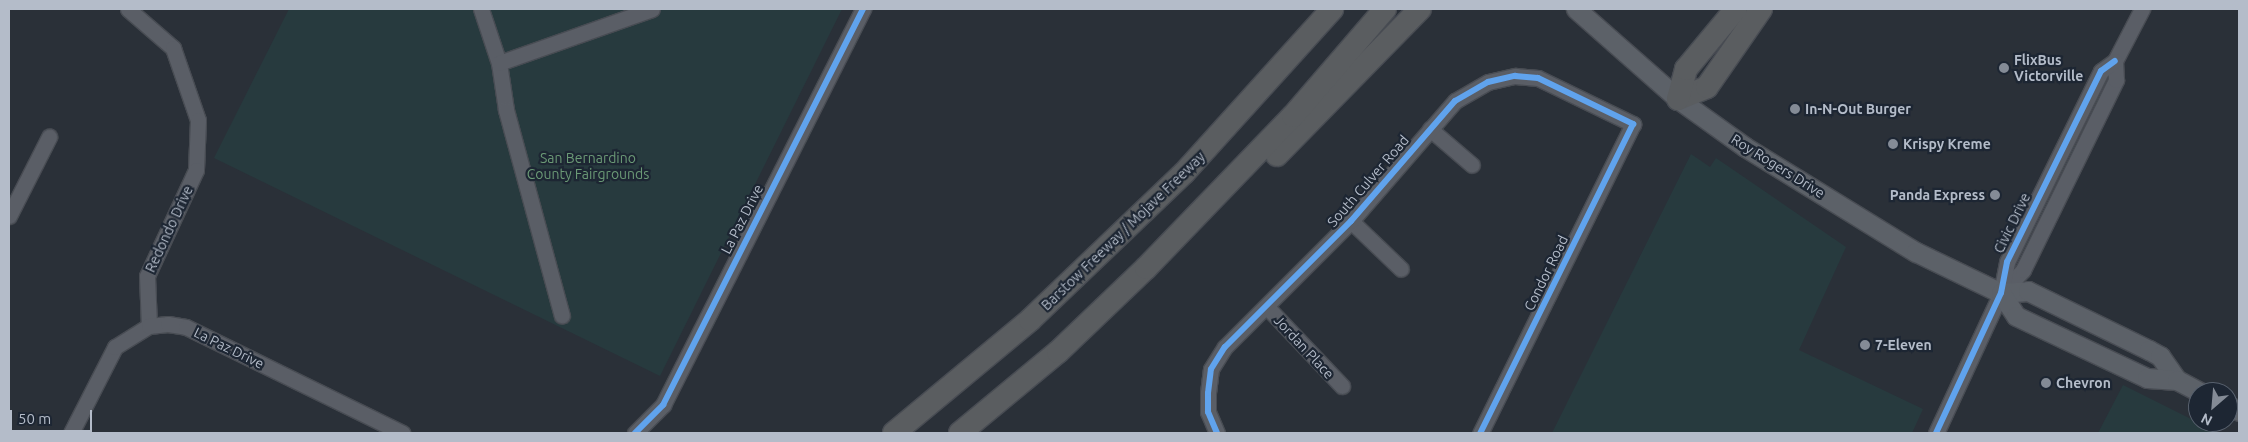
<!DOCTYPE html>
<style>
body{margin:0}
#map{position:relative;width:2248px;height:442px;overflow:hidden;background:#2a3038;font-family:Ubuntu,sans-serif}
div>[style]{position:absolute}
.green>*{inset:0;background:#273a3e}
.roads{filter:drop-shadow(1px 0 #484c53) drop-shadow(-1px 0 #484c53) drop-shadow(0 1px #484c53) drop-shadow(0 -1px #484c53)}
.minor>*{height:15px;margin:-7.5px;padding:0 7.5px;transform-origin:7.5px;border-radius:7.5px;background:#5a5e66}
.major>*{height:19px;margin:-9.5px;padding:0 9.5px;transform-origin:9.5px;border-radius:9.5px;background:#5c6168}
.highway>*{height:22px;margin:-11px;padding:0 11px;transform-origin:11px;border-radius:11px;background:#5a5d60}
.cycleway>*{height:6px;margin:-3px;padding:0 3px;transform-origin:3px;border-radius:3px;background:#60a3ed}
.dots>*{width:14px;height:14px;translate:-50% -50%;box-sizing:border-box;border:2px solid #1d2633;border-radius:50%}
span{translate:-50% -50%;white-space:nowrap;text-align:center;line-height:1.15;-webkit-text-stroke:4.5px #1d2633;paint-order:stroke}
.poi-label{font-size:14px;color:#b4bcc9;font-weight:700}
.left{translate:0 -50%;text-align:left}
.right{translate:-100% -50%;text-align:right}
.park-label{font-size:14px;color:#6b9a76}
.street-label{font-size:14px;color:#b4bcc9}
.frame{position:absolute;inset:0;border:10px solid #b4bcc9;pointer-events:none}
.north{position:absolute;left:2188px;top:382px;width:50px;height:50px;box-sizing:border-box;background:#1d2633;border:1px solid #59626f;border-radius:50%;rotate:207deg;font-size:14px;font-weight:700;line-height:20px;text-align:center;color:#b4bcc9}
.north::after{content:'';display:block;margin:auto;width:18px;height:22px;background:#848b96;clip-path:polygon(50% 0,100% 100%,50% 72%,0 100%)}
.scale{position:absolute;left:10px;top:410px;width:82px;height:22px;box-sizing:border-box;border:2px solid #b4bcc9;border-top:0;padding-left:6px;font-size:15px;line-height:18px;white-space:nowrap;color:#b4bcc9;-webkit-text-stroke:4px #1d2633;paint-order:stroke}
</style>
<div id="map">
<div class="green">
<div style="clip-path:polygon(289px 9px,842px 9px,660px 376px,214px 158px)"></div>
<div style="clip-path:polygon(1691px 154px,1710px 167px,1716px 158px,1846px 247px,1799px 350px,1923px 409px,1912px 433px,1552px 433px)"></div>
<div style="clip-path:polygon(2123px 385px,2219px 433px,2098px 433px)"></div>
</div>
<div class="roads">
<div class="minor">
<div style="left:128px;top:9px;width:60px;rotate:40.9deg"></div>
<div style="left:173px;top:48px;width:76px;rotate:70.9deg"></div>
<div style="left:198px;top:120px;width:50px;rotate:92.3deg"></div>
<div style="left:196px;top:170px;width:117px;rotate:114.8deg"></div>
<div style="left:147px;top:276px;width:50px;rotate:87.7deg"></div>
<div style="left:481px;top:9px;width:57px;rotate:71.6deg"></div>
<div style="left:499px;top:63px;width:48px;rotate:81.5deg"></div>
<div style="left:506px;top:110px;width:213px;rotate:74.8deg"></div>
<div style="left:499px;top:63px;width:162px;rotate:-19.4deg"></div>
<div style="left:1430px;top:129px;width:55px;rotate:40.6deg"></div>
<div style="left:9px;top:216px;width:89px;rotate:-63.1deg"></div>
<div style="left:1351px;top:221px;width:69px;rotate:43.8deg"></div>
<div style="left:2001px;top:293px;width:32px;rotate:-46deg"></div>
<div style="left:2023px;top:270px;width:212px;rotate:-63.9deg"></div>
<div style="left:2116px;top:80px;width:19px;rotate:-93deg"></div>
<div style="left:2115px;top:61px;width:59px;rotate:-62.6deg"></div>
<div style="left:1267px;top:307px;width:109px;rotate:46.5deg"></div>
<div style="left:71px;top:433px;width:97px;rotate:-62.9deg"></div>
<div style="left:115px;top:347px;width:40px;rotate:-32deg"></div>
<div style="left:149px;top:326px;width:19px;rotate:-6deg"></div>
<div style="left:168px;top:324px;width:18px;rotate:9deg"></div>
<div style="left:186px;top:327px;width:241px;rotate:26.1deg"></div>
<div style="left:635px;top:433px;width:40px;rotate:-45deg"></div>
<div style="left:663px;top:405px;width:444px;rotate:-63.2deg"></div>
<div style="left:1217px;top:433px;width:23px;rotate:-113deg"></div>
<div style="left:1208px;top:412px;width:19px;rotate:-90deg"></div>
<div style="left:1208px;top:393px;width:24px;rotate:-83deg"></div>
<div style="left:1211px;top:369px;width:26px;rotate:-58deg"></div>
<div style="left:1225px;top:347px;width:178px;rotate:-45deg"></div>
<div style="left:1351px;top:221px;width:159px;rotate:-49.1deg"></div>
<div style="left:1455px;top:101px;width:38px;rotate:-30deg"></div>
<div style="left:1488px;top:82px;width:28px;rotate:-13deg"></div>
<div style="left:1515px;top:76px;width:23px;rotate:5deg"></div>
<div style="left:1538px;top:78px;width:106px;rotate:25.8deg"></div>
<div style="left:1633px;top:124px;width:345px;rotate:116.3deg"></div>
<div style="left:1936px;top:433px;width:154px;rotate:-65.1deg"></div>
<div style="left:2001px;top:293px;width:32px;rotate:-79deg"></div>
<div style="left:2007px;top:262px;width:213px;rotate:-63.8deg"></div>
<div style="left:2101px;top:71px;width:17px;rotate:-36deg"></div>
</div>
<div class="major">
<div style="left:1576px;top:9px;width:136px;rotate:41.4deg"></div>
<div style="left:1678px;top:99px;width:82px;rotate:35.6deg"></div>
<div style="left:1745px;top:147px;width:201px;rotate:31.6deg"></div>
<div style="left:1916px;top:252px;width:94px;rotate:25.8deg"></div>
<div style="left:2001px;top:293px;width:27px;rotate:-4deg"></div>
<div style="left:2028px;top:291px;width:135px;rotate:26deg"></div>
<div style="left:2149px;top:350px;width:13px;rotate:29deg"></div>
<div style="left:2160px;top:356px;width:29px;rotate:55deg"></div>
<div style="left:2001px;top:293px;width:27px;rotate:57deg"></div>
<div style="left:2016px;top:316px;width:145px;rotate:25.3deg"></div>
<div style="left:2147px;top:378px;width:30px;rotate:4deg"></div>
<div style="left:2177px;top:380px;width:26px;rotate:28deg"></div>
<div style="left:2228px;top:406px;width:12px;rotate:24deg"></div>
</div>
<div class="highway">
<div style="left:1678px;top:99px;width:31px;rotate:-22deg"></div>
<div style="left:1707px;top:87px;width:95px;rotate:-55.3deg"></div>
<div style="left:1678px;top:99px;width:31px;rotate:-75deg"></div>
<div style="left:1686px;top:69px;width:78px;rotate:-50.2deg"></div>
<div style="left:1277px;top:155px;width:204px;rotate:-45.6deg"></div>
<div style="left:894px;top:433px;width:177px;rotate:-39.7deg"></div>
<div style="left:1030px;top:320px;width:213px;rotate:-43.7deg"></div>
<div style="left:1184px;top:173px;width:221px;rotate:-47.9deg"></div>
<div style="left:960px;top:433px;width:127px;rotate:-39.6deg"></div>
<div style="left:1058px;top:352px;width:122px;rotate:-43.7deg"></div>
<div style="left:1146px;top:268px;width:211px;rotate:-46deg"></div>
<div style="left:1293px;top:116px;width:141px;rotate:-49.3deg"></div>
</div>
</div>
<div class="cycleway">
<div style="left:635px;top:433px;width:40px;rotate:-45deg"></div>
<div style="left:663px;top:405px;width:444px;rotate:-63.2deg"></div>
<div style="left:1217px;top:433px;width:23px;rotate:-113deg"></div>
<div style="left:1208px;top:412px;width:19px;rotate:-90deg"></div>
<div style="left:1208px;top:393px;width:24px;rotate:-83deg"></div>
<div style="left:1211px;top:369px;width:26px;rotate:-58deg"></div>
<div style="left:1225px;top:347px;width:178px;rotate:-45deg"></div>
<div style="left:1351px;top:221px;width:159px;rotate:-49.1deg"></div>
<div style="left:1455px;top:101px;width:38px;rotate:-30deg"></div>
<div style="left:1488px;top:82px;width:28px;rotate:-13deg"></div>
<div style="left:1515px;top:76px;width:23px;rotate:5deg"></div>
<div style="left:1538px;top:78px;width:106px;rotate:25.8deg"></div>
<div style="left:1633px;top:124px;width:345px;rotate:116.3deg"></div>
<div style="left:1936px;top:433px;width:154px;rotate:-65.1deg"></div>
<div style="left:2001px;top:293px;width:32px;rotate:-79deg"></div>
<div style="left:2007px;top:262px;width:213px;rotate:-63.8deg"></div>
<div style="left:2101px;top:71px;width:17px;rotate:-36deg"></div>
</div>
<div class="dots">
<div style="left:2004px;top:68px;background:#848b96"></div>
<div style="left:1795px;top:109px;background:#848b96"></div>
<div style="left:1893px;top:144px;background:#848b96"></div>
<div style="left:1995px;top:195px;background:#848b96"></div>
<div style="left:1865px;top:345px;background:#848b96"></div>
<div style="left:2046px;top:383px;background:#848b96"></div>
</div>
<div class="poi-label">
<span class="left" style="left:2014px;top:68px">FlixBus<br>Victorville</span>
<span class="left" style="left:1805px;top:109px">In-N-Out Burger</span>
<span class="left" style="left:1903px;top:144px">Krispy Kreme</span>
<span class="right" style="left:1985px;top:195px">Panda Express</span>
<span class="left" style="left:1875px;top:345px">7-Eleven</span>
<span class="left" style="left:2056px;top:383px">Chevron</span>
</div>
<div class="park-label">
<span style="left:588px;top:166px">San Bernardino<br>County Fairgrounds</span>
</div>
<div class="street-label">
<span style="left:1778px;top:166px;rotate:32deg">Roy Rogers Drive</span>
<span style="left:1368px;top:181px;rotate:-49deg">South Culver Road</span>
<span style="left:742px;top:219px;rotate:-63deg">La Paz Drive</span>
<span style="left:2012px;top:223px;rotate:-64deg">Civic Drive</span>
<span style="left:169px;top:229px;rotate:-65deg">Redondo Drive</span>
<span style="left:1123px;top:231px;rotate:-44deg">Barstow Freeway / Mojave Freeway</span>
<span style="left:1546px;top:273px;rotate:-64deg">Condor Road</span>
<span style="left:1304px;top:347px;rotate:47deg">Jordan Place</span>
<span style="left:229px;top:348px;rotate:26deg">La Paz Drive</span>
</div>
<div class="frame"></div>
<div class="north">N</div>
<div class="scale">50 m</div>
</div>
